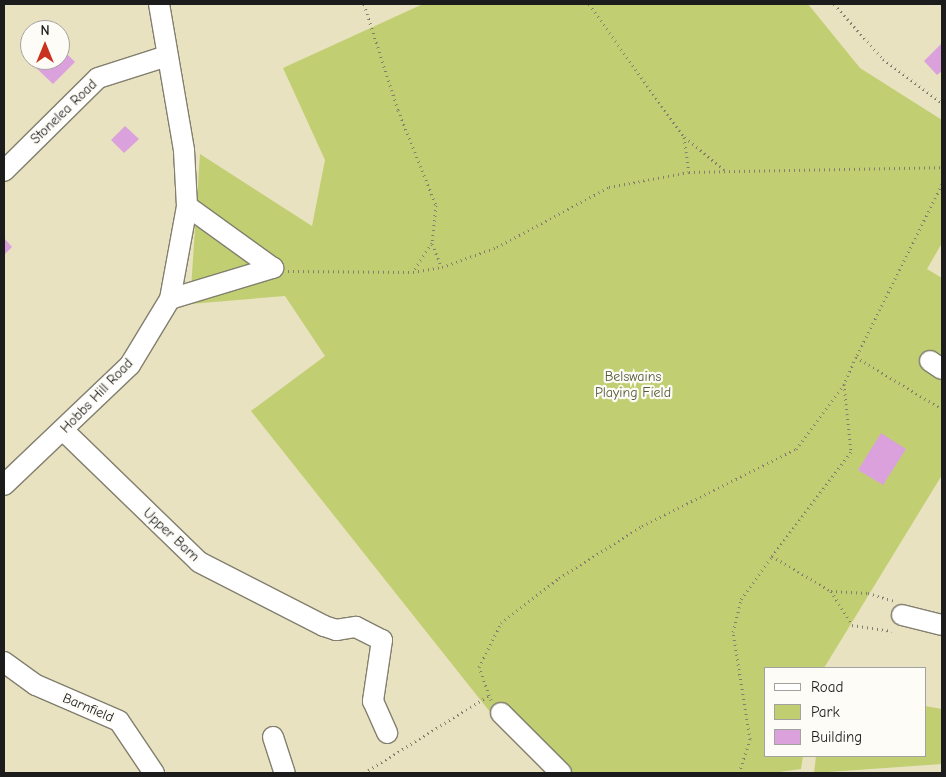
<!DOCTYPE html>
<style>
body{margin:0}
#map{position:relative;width:946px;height:777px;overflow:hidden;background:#e8e2c0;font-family:"Comic Neue",sans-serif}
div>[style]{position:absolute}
.green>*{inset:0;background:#c1cf72}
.building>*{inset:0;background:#daa1dd}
.path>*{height:3px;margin-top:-1.5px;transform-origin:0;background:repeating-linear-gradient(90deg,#827f6e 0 1px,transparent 0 5px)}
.roads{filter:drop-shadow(1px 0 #827f6e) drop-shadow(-1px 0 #827f6e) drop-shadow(0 1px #827f6e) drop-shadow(0 -1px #827f6e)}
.minor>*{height:20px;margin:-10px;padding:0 10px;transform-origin:10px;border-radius:10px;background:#fff}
span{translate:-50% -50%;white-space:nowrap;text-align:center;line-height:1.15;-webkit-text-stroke:4.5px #fdfcf7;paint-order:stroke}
.street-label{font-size:14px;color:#1c1c1c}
.park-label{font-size:14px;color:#565b3a}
.frame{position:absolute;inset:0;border:5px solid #1c1c1c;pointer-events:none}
.legend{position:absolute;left:764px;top:667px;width:162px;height:90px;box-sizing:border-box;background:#fdfcf7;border:1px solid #a3a29f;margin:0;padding:6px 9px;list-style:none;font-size:15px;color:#1c1c1c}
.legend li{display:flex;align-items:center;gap:10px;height:25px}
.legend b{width:25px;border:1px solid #a3a29f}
.north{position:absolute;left:20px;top:20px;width:50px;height:50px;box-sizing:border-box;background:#fdfcf7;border:1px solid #a3a29f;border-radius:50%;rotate:0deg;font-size:14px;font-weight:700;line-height:20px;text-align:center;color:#1c1c1c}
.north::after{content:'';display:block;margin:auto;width:18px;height:22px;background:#c8321e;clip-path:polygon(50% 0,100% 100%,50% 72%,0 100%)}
</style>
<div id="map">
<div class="green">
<div style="clip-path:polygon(423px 4px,808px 4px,860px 68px,942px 120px,942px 243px,927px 269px,942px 278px,942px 475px,824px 668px,765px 668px,765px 756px,803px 756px,801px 769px,772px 773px,559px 773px,490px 712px,251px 411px,325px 356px,285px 296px,190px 304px,200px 154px,312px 226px,325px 160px,283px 68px)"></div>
<div style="clip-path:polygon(925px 706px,942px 709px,942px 764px,814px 773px,816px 756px,925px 756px)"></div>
</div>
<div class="building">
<div style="clip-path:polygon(942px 43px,942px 71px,937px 75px,924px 61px)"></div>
<div style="clip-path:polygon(60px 47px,75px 62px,53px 84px,30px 62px,60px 60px)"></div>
<div style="clip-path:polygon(125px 126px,139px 139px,124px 153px,111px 140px)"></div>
<div style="clip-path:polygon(4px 238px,12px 247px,4px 255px)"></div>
<div style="clip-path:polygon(881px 433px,906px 449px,883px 485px,858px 470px)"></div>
</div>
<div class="path">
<div style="left:364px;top:4px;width:111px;rotate:72.2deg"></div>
<div style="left:398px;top:110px;width:102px;rotate:68.2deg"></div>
<div style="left:436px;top:205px;width:38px;rotate:96deg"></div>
<div style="left:432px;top:243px;width:34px;rotate:124deg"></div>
<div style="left:589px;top:4px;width:163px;rotate:54.5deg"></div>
<div style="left:684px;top:137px;width:35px;rotate:82deg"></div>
<div style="left:834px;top:4px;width:74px;rotate:48.3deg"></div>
<div style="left:883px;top:59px;width:74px;rotate:36.7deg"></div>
<div style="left:685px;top:137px;width:51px;rotate:40.2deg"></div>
<div style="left:942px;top:184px;width:193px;rotate:116.4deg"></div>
<div style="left:856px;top:357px;width:100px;rotate:31.2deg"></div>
<div style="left:432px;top:244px;width:25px;rotate:67deg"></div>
<div style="left:288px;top:271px;width:125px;rotate:0.5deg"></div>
<div style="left:413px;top:272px;width:29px;rotate:-10deg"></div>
<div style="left:442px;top:267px;width:59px;rotate:-20deg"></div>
<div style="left:497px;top:247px;width:127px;rotate:-28.2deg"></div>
<div style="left:609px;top:187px;width:81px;rotate:-10.6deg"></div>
<div style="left:689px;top:172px;width:253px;rotate:-1.1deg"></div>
<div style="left:856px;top:357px;width:30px;rotate:114deg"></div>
<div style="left:844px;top:384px;width:68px;rotate:84.1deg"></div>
<div style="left:851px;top:452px;width:131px;rotate:127.2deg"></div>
<div style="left:772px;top:556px;width:69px;rotate:30.7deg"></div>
<div style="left:831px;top:591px;width:37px;rotate:3deg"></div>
<div style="left:868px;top:593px;width:27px;rotate:17deg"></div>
<div style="left:831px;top:591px;width:40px;rotate:58deg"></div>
<div style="left:852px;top:625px;width:40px;rotate:8.5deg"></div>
<div style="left:491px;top:700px;width:35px;rotate:-110deg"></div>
<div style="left:479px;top:667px;width:49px;rotate:-63.4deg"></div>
<div style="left:501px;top:623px;width:73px;rotate:-37.8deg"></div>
<div style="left:559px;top:578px;width:98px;rotate:-32.1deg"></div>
<div style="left:642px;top:526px;width:172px;rotate:-26.6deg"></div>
<div style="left:796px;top:449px;width:81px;rotate:-53.6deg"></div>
<div style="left:364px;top:773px;width:146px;rotate:-31.8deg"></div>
<div style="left:739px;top:773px;width:36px;rotate:-72deg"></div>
<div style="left:750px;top:739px;width:108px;rotate:-99deg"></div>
<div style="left:733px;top:632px;width:34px;rotate:-76deg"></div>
<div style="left:741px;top:599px;width:53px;rotate:-54.2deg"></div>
</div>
<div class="roads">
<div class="minor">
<div style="left:4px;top:171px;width:132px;rotate:-44.7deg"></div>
<div style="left:98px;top:78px;width:72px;rotate:-17.7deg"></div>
<div style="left:170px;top:299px;width:108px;rotate:-16.8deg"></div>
<div style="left:273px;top:268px;width:106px;rotate:-144.2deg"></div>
<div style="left:930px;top:361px;width:14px;rotate:34deg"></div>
<div style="left:64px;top:431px;width:188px;rotate:44.1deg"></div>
<div style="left:199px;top:562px;width:140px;rotate:27.1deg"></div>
<div style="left:324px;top:626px;width:13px;rotate:18deg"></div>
<div style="left:336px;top:630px;width:20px;rotate:-9deg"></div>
<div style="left:356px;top:627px;width:29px;rotate:27deg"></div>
<div style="left:382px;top:640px;width:62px;rotate:98.4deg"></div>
<div style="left:373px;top:701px;width:35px;rotate:66deg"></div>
<div style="left:4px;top:485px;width:174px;rotate:-43.6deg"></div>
<div style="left:130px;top:365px;width:77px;rotate:-58.8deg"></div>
<div style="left:170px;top:299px;width:95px;rotate:-79.6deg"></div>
<div style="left:187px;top:206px;width:56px;rotate:-93.1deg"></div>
<div style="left:184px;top:150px;width:148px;rotate:-99.7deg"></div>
<div style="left:902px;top:615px;width:41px;rotate:14deg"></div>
<div style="left:4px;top:662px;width:39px;rotate:36deg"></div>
<div style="left:36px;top:685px;width:90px;rotate:23.4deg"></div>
<div style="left:119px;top:721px;width:63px;rotate:56.1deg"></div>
<div style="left:501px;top:713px;width:85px;rotate:45deg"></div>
<div style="left:273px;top:737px;width:38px;rotate:72deg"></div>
</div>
</div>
<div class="street-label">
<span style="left:64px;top:112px;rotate:-44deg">Stonelea Road</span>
<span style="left:97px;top:396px;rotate:-46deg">Hobbs Hill Road</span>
<span style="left:171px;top:535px;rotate:43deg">Upper Barn</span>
<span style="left:88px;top:708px;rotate:23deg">Barnfield</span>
</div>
<div class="park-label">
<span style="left:633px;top:385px">Belswains<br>Playing Field</span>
</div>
<div class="frame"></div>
<ul class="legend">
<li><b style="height:6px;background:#fff"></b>Road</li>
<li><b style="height:14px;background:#c1cf72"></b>Park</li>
<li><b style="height:14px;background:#daa1dd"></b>Building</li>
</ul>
<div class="north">N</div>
</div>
